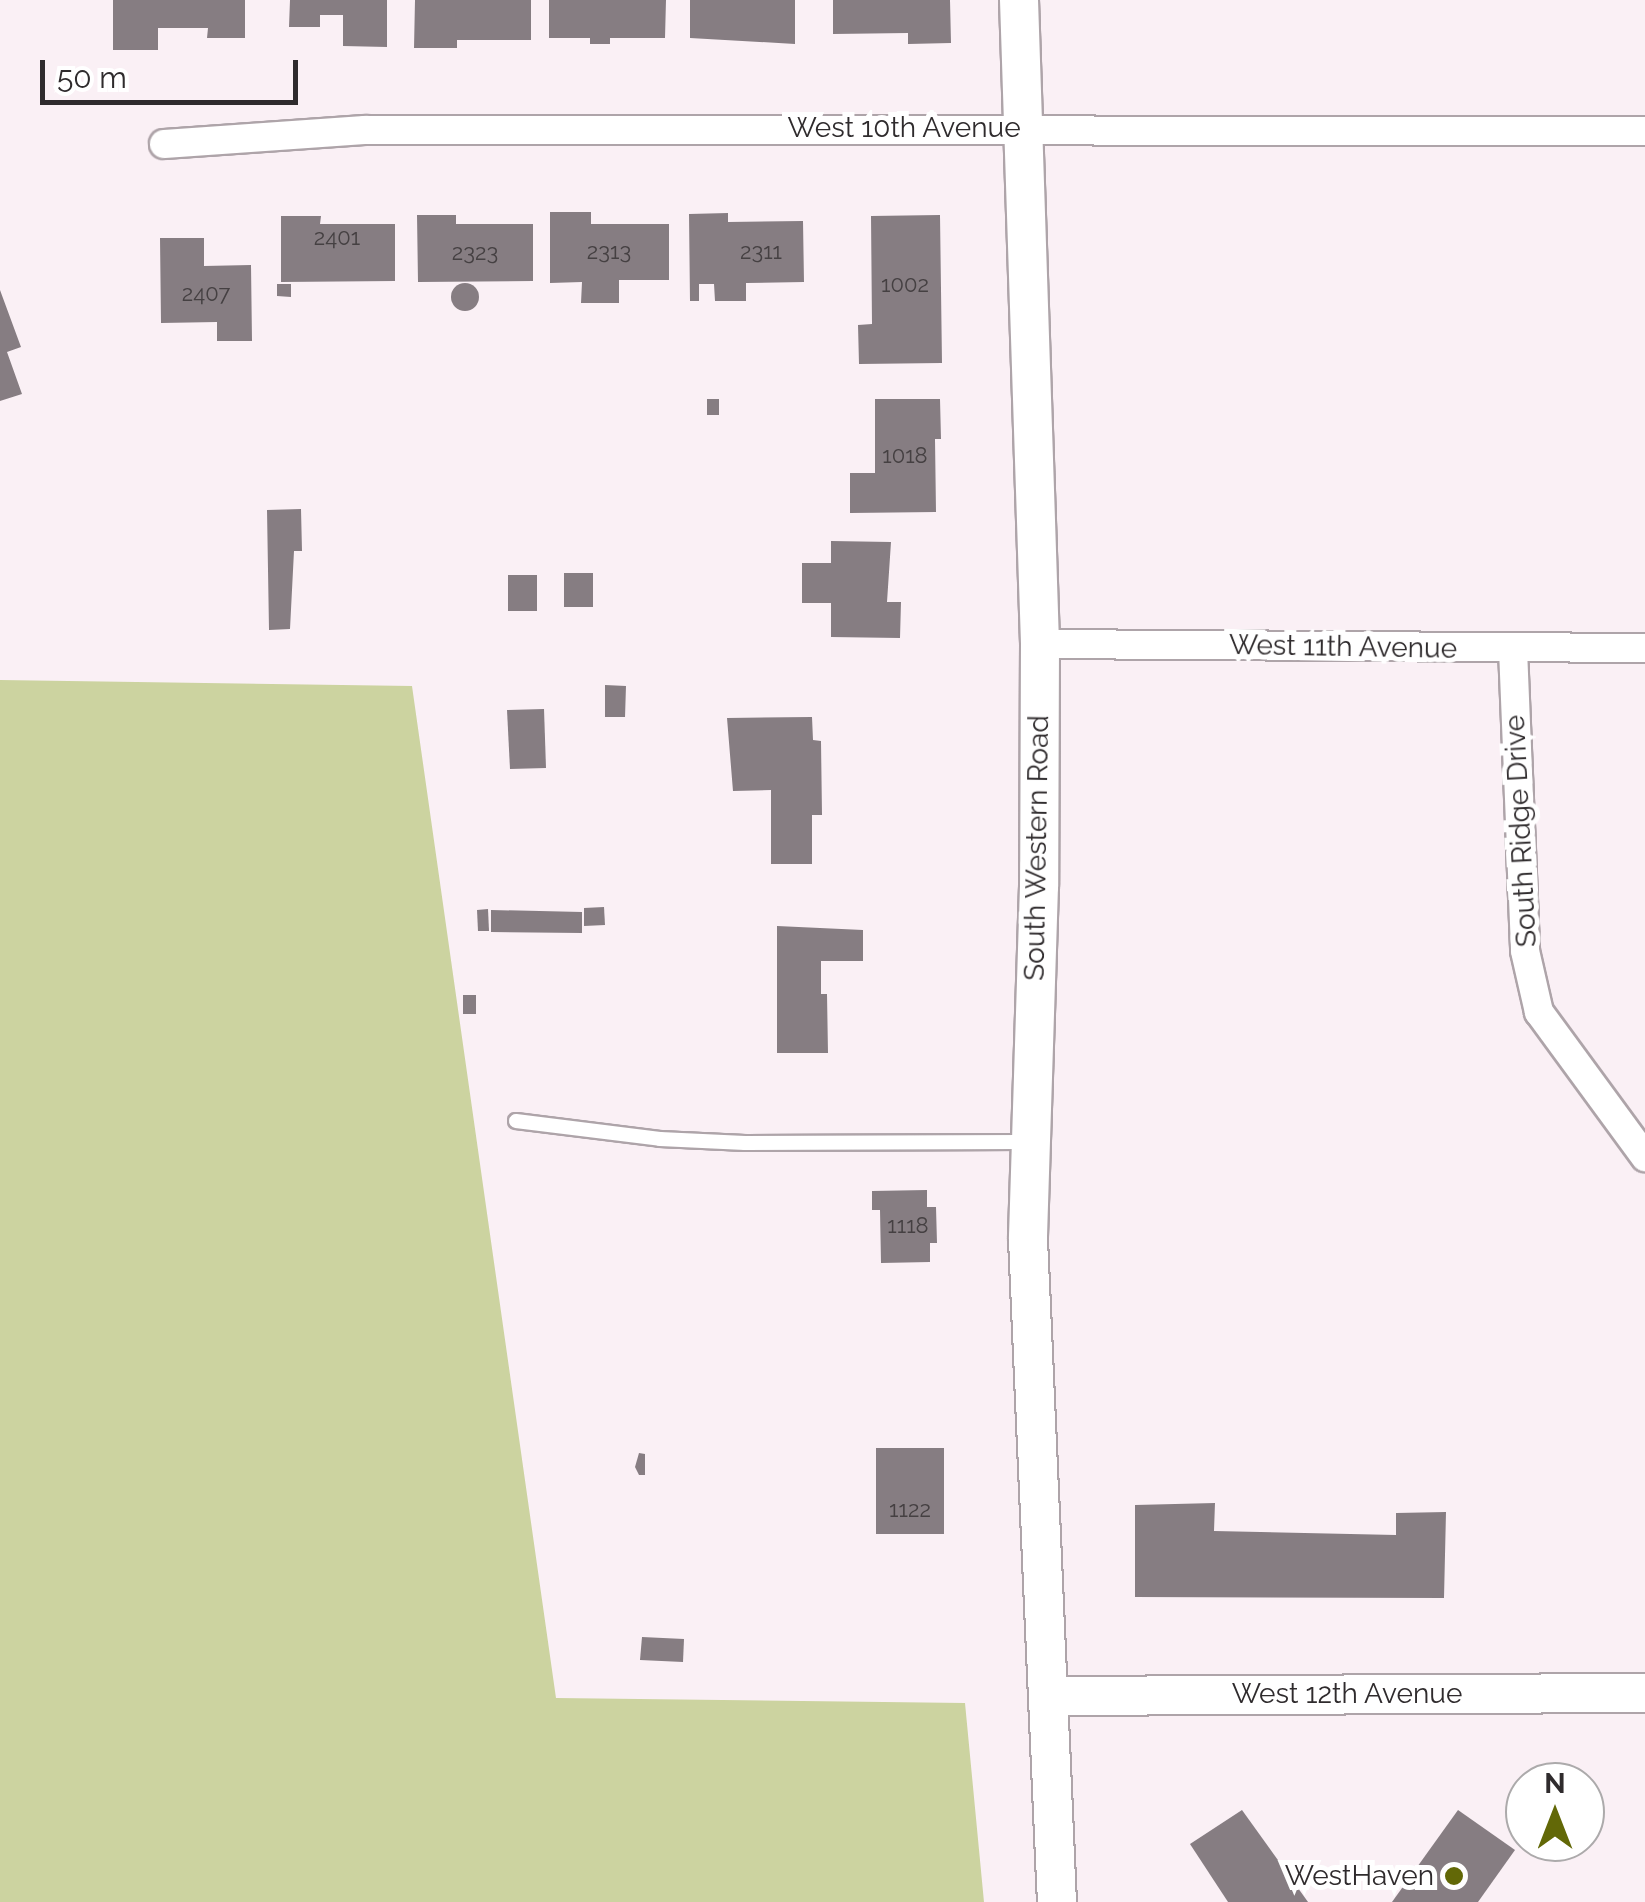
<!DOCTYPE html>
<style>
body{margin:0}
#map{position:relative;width:1645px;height:1902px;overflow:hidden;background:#faf0f5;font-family:Raleway,sans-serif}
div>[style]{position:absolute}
.green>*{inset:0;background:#ccd3a0}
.building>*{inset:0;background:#867d82}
.round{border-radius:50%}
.roads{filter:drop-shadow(2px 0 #aea4a9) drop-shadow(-2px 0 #aea4a9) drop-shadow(0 2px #aea4a9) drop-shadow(0 -2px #aea4a9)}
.lane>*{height:14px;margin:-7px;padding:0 7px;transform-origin:7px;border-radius:7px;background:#fff}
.street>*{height:28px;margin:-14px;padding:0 14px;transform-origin:14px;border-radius:14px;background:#fff}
.secondary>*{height:38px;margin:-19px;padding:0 19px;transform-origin:19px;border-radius:19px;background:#fff}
.dots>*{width:28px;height:28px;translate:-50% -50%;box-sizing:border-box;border:5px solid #fff;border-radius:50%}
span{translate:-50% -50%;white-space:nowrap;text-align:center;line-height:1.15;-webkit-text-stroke:10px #fff;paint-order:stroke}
.number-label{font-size:22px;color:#454042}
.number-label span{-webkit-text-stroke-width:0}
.street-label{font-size:28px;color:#2f2b2d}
.poi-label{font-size:28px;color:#2f2b2d}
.right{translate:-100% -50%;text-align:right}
.north{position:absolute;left:1505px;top:1762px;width:100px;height:100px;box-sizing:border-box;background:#fff;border:2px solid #acaaab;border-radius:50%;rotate:0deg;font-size:28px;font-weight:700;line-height:40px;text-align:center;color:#2f2b2d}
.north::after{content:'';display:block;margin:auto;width:35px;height:45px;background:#626807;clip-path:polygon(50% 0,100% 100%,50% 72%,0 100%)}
.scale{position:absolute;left:40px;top:60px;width:258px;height:45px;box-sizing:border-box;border:5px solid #2f2b2d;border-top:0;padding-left:12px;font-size:30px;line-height:35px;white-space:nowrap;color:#2f2b2d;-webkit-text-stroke:8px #fff;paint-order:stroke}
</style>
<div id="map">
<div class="green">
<div style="clip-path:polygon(0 680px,412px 686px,556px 1698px,965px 1703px,984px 1902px,0 1902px)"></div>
</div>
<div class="building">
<div style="clip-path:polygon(113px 0,245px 0,245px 38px,207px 38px,208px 28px,158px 28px,158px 50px,113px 50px)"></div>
<div style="clip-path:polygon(290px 0,387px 0,387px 47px,343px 46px,343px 15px,320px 15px,320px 27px,289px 27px)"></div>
<div style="clip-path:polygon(415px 0,531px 0,531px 40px,457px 40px,457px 48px,414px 48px)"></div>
<div style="clip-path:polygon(549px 0,666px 0,665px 38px,610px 38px,610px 44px,590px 44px,590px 38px,549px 38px)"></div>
<div style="clip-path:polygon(690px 0,795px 0,795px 44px,690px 38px)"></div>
<div style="clip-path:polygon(833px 0,950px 0,951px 43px,908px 44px,908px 33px,833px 34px)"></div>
<div style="clip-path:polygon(550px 212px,591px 212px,591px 224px,669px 224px,669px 280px,619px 280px,619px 303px,581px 303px,582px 282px,550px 283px)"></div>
<div style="clip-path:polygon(728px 213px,728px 222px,803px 221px,804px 282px,746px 283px,746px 301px,715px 301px,714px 284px,699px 284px,699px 301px,690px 301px,689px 214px)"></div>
<div style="clip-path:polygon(417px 215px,456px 215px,456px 224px,533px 224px,533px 281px,418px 282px)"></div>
<div style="clip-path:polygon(940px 215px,942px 363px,859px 364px,858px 325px,872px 324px,871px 216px)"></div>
<div style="clip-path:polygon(281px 216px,321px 216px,320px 224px,395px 224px,395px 281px,281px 282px)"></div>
<div style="clip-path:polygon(160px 238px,204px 238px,204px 266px,251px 265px,252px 341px,217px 341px,217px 322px,161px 323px)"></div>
<div class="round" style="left:451px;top:283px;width:28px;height:28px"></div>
<div style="clip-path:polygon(277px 284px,291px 284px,291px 297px,277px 296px)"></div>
<div style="clip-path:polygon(0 290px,21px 347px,7px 352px,22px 394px,0 401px)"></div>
<div style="clip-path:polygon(707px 399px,719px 399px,719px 415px,707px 415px)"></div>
<div style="clip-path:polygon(875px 399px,940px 399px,941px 439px,935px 439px,936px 512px,850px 513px,850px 473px,875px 473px)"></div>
<div style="clip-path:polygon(301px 509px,302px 551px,294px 551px,290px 629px,269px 630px,267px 510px)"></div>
<div style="clip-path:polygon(831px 541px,891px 542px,887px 602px,901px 602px,900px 638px,831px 637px,831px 603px,802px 603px,802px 563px,831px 563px)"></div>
<div style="clip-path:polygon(564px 573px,593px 573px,593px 607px,564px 607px)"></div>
<div style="clip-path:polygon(508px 575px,537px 575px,537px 611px,508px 611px)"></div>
<div style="clip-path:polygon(605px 685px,626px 686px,625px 717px,605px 717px)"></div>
<div style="clip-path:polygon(544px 709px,546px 768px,510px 769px,507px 710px)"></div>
<div style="clip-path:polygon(812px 717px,813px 740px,821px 741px,822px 815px,812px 815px,812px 864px,771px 864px,771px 790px,733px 791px,727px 718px)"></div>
<div style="clip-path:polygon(604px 907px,605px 925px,584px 926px,584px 908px)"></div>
<div style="clip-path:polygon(488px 909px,489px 931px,478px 931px,477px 910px)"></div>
<div style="clip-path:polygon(491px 910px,582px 912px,582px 933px,491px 932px)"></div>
<div style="clip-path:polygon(777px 926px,863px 930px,863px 961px,821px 961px,821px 994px,827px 994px,828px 1053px,777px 1053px)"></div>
<div style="clip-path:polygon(463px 995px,476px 995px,476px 1014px,463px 1014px)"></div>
<div style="clip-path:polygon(927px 1190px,927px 1207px,936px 1207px,937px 1243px,930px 1243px,930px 1262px,881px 1263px,880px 1210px,872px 1210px,872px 1191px)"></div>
<div style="clip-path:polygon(876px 1448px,944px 1448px,944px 1534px,876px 1534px)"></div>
<div style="clip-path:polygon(639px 1453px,645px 1454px,645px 1475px,639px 1475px,635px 1467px)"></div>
<div style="clip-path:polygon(1215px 1503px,1214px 1531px,1396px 1535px,1396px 1513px,1446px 1512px,1444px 1598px,1135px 1597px,1135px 1505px)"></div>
<div style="clip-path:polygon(642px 1637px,684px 1639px,683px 1662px,640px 1660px)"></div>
<div style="clip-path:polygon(1242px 1810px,1308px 1902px,1228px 1902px,1190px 1844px)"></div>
<div style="clip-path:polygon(1458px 1810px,1515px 1850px,1478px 1902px,1392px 1902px)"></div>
</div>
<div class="roads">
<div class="lane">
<div style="left:516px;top:1121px;width:145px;rotate:7.1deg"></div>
<div style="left:660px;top:1139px;width:85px;rotate:2.7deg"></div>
<div style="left:745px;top:1143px;width:284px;rotate:-0.2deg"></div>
</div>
<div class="street">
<div style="left:164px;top:144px;width:201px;rotate:-4deg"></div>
<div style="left:365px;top:130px;width:1280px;rotate:0.04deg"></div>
<div style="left:1040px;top:644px;width:605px;rotate:0.38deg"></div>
<div style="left:1513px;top:649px;width:302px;rotate:87.7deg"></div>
<div style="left:1525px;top:951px;width:63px;rotate:77.1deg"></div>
<div style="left:1539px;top:1012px;width:180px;rotate:53.8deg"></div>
</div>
<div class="secondary">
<div style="left:1019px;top:0;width:644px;rotate:88.13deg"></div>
<div style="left:1040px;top:644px;width:242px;rotate:90.2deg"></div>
<div style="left:1039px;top:886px;width:353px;rotate:91.8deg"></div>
<div style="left:1028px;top:1239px;width:664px;rotate:87.5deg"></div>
<div style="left:1049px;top:1696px;width:596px;rotate:-0.29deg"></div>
</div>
</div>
<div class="dots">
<div style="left:1454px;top:1876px;background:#626807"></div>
</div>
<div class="number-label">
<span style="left:337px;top:238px">2401</span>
<span style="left:609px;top:252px">2313</span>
<span style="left:761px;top:252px">2311</span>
<span style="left:475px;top:253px">2323</span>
<span style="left:905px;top:285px">1002</span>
<span style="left:206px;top:294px">2407</span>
<span style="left:905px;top:456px">1018</span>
<span style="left:908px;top:1226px">1118</span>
<span style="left:910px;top:1510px">1122</span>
</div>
<div class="street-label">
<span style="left:904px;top:128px">West 10th Avenue</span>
<span style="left:1343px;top:647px;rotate:1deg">West 11th Avenue</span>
<span style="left:1521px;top:831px;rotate:-93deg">South Ridge Drive</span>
<span style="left:1037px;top:848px;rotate:-89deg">South Western Road</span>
<span style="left:1347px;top:1694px">West 12th Avenue</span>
</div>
<div class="poi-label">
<span class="right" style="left:1434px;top:1876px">WestHaven</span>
</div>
<div class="north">N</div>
<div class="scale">50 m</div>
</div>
